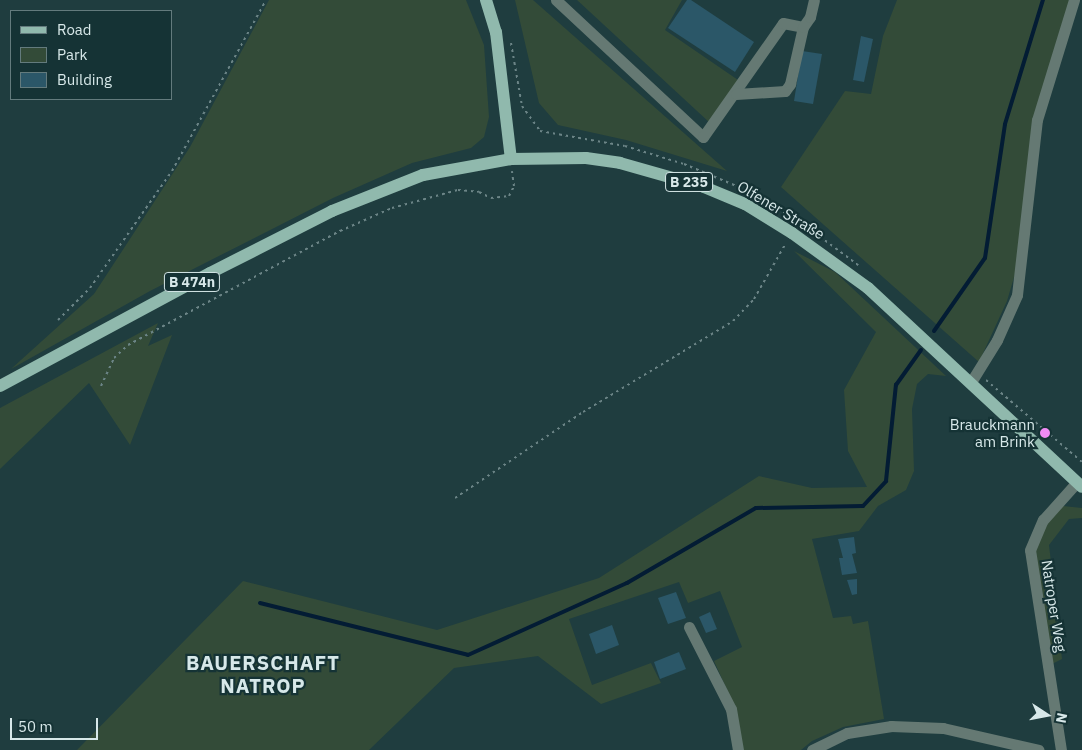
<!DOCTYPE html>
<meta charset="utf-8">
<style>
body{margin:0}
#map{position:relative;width:1082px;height:750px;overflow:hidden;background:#1f3d3f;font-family:"IBM Plex Sans",sans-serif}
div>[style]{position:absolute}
.green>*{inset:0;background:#334b38}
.stream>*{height:4px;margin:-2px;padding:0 2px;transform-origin:2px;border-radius:2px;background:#031c34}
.building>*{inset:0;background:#2b5768}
.path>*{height:2px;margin-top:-1px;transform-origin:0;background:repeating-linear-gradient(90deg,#6c8587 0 2.5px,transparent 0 6.5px)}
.minor>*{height:11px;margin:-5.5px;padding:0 5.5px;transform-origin:5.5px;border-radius:5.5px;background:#657973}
.major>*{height:12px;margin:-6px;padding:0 6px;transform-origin:6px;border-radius:6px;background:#90b9ad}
.dots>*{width:14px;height:14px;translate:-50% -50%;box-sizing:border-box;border:2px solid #153335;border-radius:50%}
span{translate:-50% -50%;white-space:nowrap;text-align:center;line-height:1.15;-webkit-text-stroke:4.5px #153335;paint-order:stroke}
.shield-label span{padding:1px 4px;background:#153335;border:1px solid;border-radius:4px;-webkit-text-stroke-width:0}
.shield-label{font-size:14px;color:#d7e8e9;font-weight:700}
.street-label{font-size:15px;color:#d7e8e9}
.poi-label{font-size:15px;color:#d7e8e9}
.right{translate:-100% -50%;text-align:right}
.district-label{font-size:20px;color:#d7e8e9;font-weight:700;letter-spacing:1px}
.legend{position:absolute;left:10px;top:10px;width:162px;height:90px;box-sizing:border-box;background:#153335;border:1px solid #637b7d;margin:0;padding:6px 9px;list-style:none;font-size:15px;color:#d7e8e9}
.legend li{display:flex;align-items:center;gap:10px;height:25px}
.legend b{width:25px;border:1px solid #637b7d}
.north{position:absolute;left:1022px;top:690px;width:50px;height:50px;-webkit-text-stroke:4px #153335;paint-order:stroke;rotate:101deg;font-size:14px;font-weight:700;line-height:20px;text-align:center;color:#d7e8e9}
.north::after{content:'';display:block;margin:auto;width:18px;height:22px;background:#d7e8e9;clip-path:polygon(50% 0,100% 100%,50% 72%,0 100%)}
.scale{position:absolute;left:10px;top:718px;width:88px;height:22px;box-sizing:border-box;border:2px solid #d7e8e9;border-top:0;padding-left:6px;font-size:15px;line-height:18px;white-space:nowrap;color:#d7e8e9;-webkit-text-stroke:4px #153335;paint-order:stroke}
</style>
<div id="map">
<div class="green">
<div style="clip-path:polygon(269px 0,466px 0,484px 45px,489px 117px,484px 137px,471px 148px,412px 163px,333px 198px,150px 291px,11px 369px,94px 294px,190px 147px)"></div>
<div style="clip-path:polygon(515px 0,533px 0,727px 171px,626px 140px,558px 125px,539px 103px)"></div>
<div style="clip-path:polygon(577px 0,682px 0,665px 30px,741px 82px,710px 123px)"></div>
<div style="clip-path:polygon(897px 0,1070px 0,1036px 115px,1017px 267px,1007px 301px,979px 362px,781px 187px,845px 91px,871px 94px,883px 36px)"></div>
<div style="clip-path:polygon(794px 251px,835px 272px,946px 376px,928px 374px,917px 384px,912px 409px,914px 471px,906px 490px,878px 506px,859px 531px,812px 539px,833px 618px,851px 616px,853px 624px,868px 621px,884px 719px,843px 727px,812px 741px,801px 750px,742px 750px,734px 705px,714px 661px,742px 647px,720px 591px,688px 603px,679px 582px,569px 619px,592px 685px,651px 663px,661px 683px,601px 704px,538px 656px,454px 668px,369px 750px,77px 750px,243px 581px,437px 630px,599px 578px,759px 476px,812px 488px,867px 487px,848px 451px,844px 390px,876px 332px)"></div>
<div style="clip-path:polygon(158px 323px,148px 346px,172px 335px,130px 445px,89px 383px,0 469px,0 408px)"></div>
<div style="clip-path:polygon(1063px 506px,1082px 508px,1082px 518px,1069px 519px,1049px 545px,1062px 659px,1052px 664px,1035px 552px,1046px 525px)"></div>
</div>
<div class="stream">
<div style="left:934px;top:331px;width:89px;rotate:-55.1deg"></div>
<div style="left:985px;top:258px;width:135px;rotate:-81.5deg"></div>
<div style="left:1005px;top:124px;width:130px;rotate:-73deg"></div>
<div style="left:260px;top:603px;width:214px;rotate:14deg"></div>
<div style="left:468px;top:655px;width:175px;rotate:-24.4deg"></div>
<div style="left:627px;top:583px;width:149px;rotate:-30.2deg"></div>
<div style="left:756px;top:508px;width:107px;rotate:-1.1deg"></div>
<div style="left:863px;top:506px;width:34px;rotate:-47deg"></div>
<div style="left:886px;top:481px;width:97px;rotate:-84.1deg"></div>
<div style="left:896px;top:385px;width:43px;rotate:-54.5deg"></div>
</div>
<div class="building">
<div style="clip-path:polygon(687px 0,691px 0,754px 42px,735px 72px,668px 28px)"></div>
<div style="clip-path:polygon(861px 36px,873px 39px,864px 82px,853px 80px)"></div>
<div style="clip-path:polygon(802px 51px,822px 54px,813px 104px,794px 101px)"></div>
<div style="clip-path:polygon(854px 537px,856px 553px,852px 554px,857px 573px,842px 575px,839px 558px,843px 558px,838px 539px)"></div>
<div style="clip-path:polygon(857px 579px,857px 594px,852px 595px,847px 580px)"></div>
<div style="clip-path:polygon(676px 592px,686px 618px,668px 624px,658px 598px)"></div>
<div style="clip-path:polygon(710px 612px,717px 629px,706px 633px,699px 617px)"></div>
<div style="clip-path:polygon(612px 625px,619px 645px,596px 654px,589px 634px)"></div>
<div style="clip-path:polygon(679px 652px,686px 669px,660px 679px,654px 662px)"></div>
</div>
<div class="path">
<div style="left:511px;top:43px;width:64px;rotate:80.1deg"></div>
<div style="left:522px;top:106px;width:31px;rotate:54deg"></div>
<div style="left:540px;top:131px;width:86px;rotate:10deg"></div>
<div style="left:625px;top:146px;width:62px;rotate:17deg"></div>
<div style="left:684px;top:164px;width:62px;rotate:22.8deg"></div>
<div style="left:767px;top:202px;width:37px;rotate:31deg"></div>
<div style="left:799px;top:221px;width:74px;rotate:36.7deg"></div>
<div style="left:58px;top:320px;width:45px;rotate:-45deg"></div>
<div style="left:90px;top:288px;width:143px;rotate:-55deg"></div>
<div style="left:172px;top:171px;width:195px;rotate:-61.2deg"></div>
<div style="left:986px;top:380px;width:126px;rotate:40.5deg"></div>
<div style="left:101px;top:386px;width:31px;rotate:-65deg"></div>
<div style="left:114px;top:358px;width:19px;rotate:-43deg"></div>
<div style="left:128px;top:345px;width:241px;rotate:-28.3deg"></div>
<div style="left:340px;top:231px;width:57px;rotate:-23.9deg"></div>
<div style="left:392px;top:208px;width:68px;rotate:-15.3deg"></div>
<div style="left:458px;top:190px;width:21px;rotate:5deg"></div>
<div style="left:479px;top:192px;width:13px;rotate:27deg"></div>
<div style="left:491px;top:198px;width:18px;rotate:-6deg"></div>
<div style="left:509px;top:196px;width:11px;rotate:-63deg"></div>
<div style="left:514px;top:186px;width:15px;rotate:-98deg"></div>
<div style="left:455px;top:498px;width:154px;rotate:-33.9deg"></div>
<div style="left:583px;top:412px;width:175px;rotate:-31.2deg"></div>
<div style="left:733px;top:321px;width:30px;rotate:-46deg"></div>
<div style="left:754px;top:299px;width:64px;rotate:-60.3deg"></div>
</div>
<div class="minor">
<div style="left:556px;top:0;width:201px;rotate:43deg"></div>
<div style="left:703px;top:137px;width:139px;rotate:-54.9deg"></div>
<div style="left:783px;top:23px;width:20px;rotate:11deg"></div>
<div style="left:736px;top:94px;width:49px;rotate:-3.5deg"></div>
<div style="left:785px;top:91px;width:9px;rotate:-54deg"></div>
<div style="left:790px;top:84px;width:58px;rotate:-77.2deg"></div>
<div style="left:803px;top:27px;width:12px;rotate:-55deg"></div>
<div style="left:810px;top:17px;width:17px;rotate:-77deg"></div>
<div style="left:971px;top:382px;width:49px;rotate:-58.2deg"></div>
<div style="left:997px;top:340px;width:49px;rotate:-66deg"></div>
<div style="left:1017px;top:295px;width:176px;rotate:-83.5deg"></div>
<div style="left:1037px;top:120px;width:126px;rotate:-72.9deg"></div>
<div style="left:689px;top:627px;width:92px;rotate:62.9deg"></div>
<div style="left:731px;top:709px;width:42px;rotate:80.3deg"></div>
<div style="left:812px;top:750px;width:39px;rotate:-26deg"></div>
<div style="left:847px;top:733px;width:45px;rotate:-9deg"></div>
<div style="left:891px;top:726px;width:52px;rotate:2.2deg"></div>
<div style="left:943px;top:728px;width:98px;rotate:12.9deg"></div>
<div style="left:1061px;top:750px;width:202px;rotate:-98.8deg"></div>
<div style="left:1030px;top:550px;width:33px;rotate:-67deg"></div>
<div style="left:1043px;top:520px;width:51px;rotate:-48.2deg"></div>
</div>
<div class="major">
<div style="left:486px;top:0;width:34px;rotate:73deg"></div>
<div style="left:496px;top:32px;width:128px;rotate:83.3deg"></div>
<div style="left:0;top:386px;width:238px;rotate:-28.3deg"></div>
<div style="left:210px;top:273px;width:137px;rotate:-26.9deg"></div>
<div style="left:332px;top:211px;width:98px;rotate:-21.6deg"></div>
<div style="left:423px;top:175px;width:89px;rotate:-10.3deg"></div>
<div style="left:511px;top:159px;width:75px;rotate:-0.8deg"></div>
<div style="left:586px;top:158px;width:34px;rotate:8deg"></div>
<div style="left:620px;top:163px;width:87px;rotate:15.9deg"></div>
<div style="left:704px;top:187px;width:44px;rotate:22.5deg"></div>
<div style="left:745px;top:204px;width:55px;rotate:31.7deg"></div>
<div style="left:792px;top:233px;width:94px;rotate:35.9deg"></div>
<div style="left:868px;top:288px;width:292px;rotate:42.9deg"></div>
</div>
<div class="dots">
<div style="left:1045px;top:433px;background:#f08bf5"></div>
</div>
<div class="shield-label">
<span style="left:689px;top:182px">B 235</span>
<span style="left:192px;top:282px">B 474n</span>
</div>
<div class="street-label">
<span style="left:781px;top:210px;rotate:31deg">Olfener Straße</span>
<span style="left:1054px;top:606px;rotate:81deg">Natroper Weg</span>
</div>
<div class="poi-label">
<span class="right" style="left:1035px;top:433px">Brauckmann<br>am Brink</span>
</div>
<div class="district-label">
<span style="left:263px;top:674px">BAUERSCHAFT<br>NATROP</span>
</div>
<ul class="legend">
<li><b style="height:6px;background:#90b9ad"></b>Road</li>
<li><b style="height:14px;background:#334b38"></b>Park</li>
<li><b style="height:14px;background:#2b5768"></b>Building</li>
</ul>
<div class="north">N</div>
<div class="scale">50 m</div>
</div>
